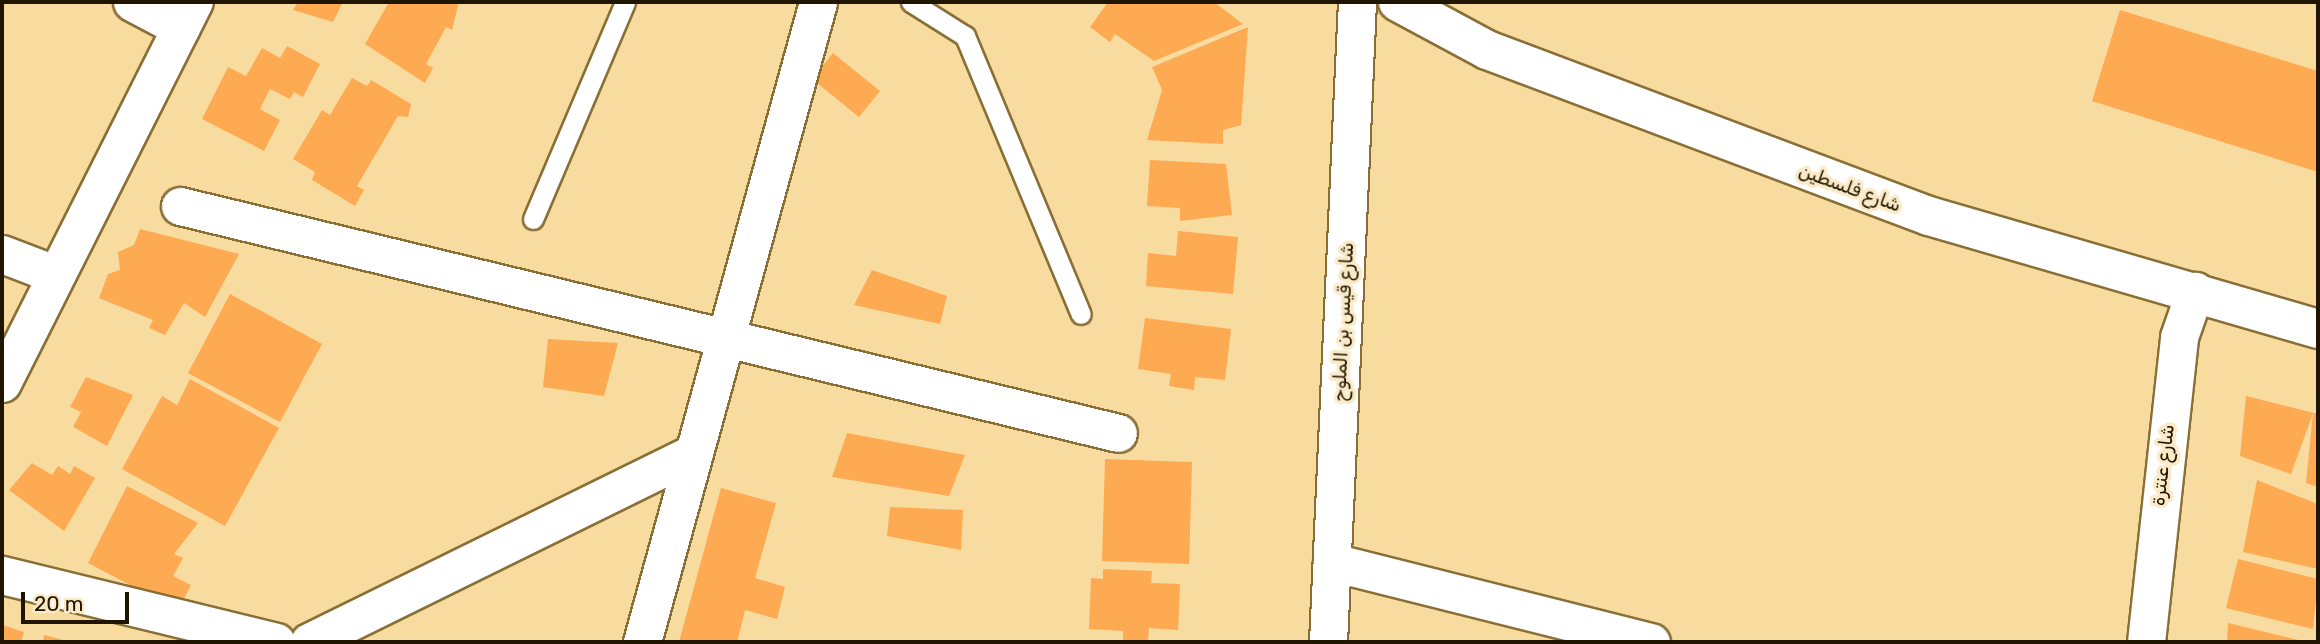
<!DOCTYPE html>
<meta charset="utf-8">
<style>
body{margin:0}
#map{position:relative;width:2320px;height:644px;overflow:hidden;background:#f8db9f;font-family:Rubik,Vazirmatn,sans-serif}
div>[style]{position:absolute}
.building>*{inset:0;background:#fdaa53}
.roads{filter:drop-shadow(2px 0 #896f36) drop-shadow(-2px 0 #896f36) drop-shadow(0 2px #896f36) drop-shadow(0 -2px #896f36)}
.lane>*{height:19px;margin:-9.5px;padding:0 9.5px;transform-origin:9.5px;border-radius:9.5px;background:#fff}
.street>*{height:37px;margin:-18.5px;padding:0 18.5px;transform-origin:18.5px;border-radius:18.5px;background:#fff}
.secondary>*{height:38px;margin:-19px;padding:0 19px;transform-origin:19px;border-radius:19px;background:#fff}
span{translate:-50% -50%;white-space:nowrap;text-align:center;line-height:1.15;-webkit-text-stroke:7px #fbeac7;paint-order:stroke}
.street-label{font-size:19px;color:#1f1500}
.frame{position:absolute;inset:0;border:4px solid #1f1500;pointer-events:none}
.scale{position:absolute;left:21px;top:592px;width:108px;height:32px;box-sizing:border-box;border:4px solid #1f1500;border-top:0;padding-left:9px;font-size:21px;line-height:24px;white-space:nowrap;color:#1f1500;-webkit-text-stroke:5px #fbeac7;paint-order:stroke}
</style>
<div id="map">
<div class="building">
<div style="clip-path:polygon(298px 2px,343px 2px,333px 22px,293px 10px)"></div>
<div style="clip-path:polygon(389px 2px,459px 2px,452px 30px,446px 27px,426px 64px,433px 68px,425px 83px,365px 44px)"></div>
<div style="clip-path:polygon(1108px 2px,1214px 2px,1243px 24px,1154px 61px,1115px 34px,1110px 42px,1090px 27px)"></div>
<div style="clip-path:polygon(2120px 10px,2318px 71px,2318px 172px,2092px 101px)"></div>
<div style="clip-path:polygon(1248px 27px,1241px 125px,1223px 130px,1223px 144px,1147px 140px,1162px 90px,1152px 67px)"></div>
<div style="clip-path:polygon(287px 46px,320px 64px,303px 97px,294px 92px,290px 99px,270px 89px,260px 109px,280px 120px,264px 151px,202px 119px,228px 67px,246px 76px,262px 48px,280px 58px)"></div>
<div style="clip-path:polygon(833px 53px,880px 91px,859px 117px,812px 79px)"></div>
<div style="clip-path:polygon(352px 78px,367px 86px,371px 80px,411px 104px,408px 117px,398px 116px,357px 186px,364px 190px,355px 206px,312px 180px,315px 172px,293px 159px,322px 110px,330px 115px)"></div>
<div style="clip-path:polygon(1150px 160px,1226px 164px,1232px 215px,1180px 221px,1180px 208px,1147px 206px)"></div>
<div style="clip-path:polygon(140px 229px,239px 254px,205px 317px,184px 303px,165px 335px,149px 328px,153px 320px,99px 298px,108px 274px,120px 270px,118px 252px,134px 245px)"></div>
<div style="clip-path:polygon(1178px 231px,1238px 237px,1233px 294px,1146px 286px,1148px 253px,1176px 256px)"></div>
<div style="clip-path:polygon(872px 270px,947px 296px,940px 324px,854px 305px)"></div>
<div style="clip-path:polygon(230px 294px,322px 344px,280px 422px,188px 373px)"></div>
<div style="clip-path:polygon(1145px 318px,1231px 329px,1225px 380px,1195px 377px,1194px 390px,1169px 386px,1171px 374px,1138px 369px)"></div>
<div style="clip-path:polygon(548px 339px,618px 343px,604px 396px,543px 387px)"></div>
<div style="clip-path:polygon(86px 377px,133px 395px,107px 446px,73px 427px,81px 412px,70px 407px)"></div>
<div style="clip-path:polygon(190px 379px,279px 428px,225px 526px,122px 469px,162px 396px,177px 405px)"></div>
<div style="clip-path:polygon(2246px 396px,2318px 414px,2318px 487px,2306px 483px,2313px 413px,2291px 474px,2240px 456px)"></div>
<div style="clip-path:polygon(847px 433px,965px 455px,949px 496px,832px 477px)"></div>
<div style="clip-path:polygon(1105px 459px,1192px 462px,1189px 564px,1102px 561px)"></div>
<div style="clip-path:polygon(32px 463px,52px 475px,58px 466px,70px 474px,74px 466px,95px 478px,64px 531px,9px 490px)"></div>
<div style="clip-path:polygon(2257px 480px,2318px 504px,2318px 569px,2243px 552px)"></div>
<div style="clip-path:polygon(127px 486px,198px 523px,174px 554px,183px 558px,173px 576px,191px 585px,178px 610px,88px 563px)"></div>
<div style="clip-path:polygon(721px 488px,776px 503px,755px 578px,785px 587px,777px 619px,745px 610px,737px 642px,679px 642px)"></div>
<div style="clip-path:polygon(890px 507px,963px 510px,961px 550px,887px 536px)"></div>
<div style="clip-path:polygon(2238px 559px,2318px 579px,2313px 629px,2226px 608px)"></div>
<div style="clip-path:polygon(1103px 569px,1152px 571px,1151px 583px,1180px 584px,1178px 630px,1149px 628px,1148px 641px,1123px 640px,1123px 631px,1089px 629px,1091px 578px,1103px 579px)"></div>
<div style="clip-path:polygon(2228px 623px,2303px 641px,2303px 642px,2227px 642px)"></div>
<div style="clip-path:polygon(2px 625px,24px 632px,21px 642px,2px 642px)"></div>
<div style="clip-path:polygon(44px 635px,67px 641px,67px 642px,43px 642px)"></div>
</div>
<div class="roads">
<div class="lane">
<div style="left:911px;top:2px;width:64px;rotate:32.2deg"></div>
<div style="left:965px;top:36px;width:301px;rotate:67.4deg"></div>
<div style="left:533px;top:219px;width:236px;rotate:-67deg"></div>
</div>
<div class="street">
<div style="left:132px;top:2px;width:55px;rotate:28deg"></div>
<div style="left:180px;top:206px;width:965px;rotate:13.6deg"></div>
<div style="left:2px;top:254px;width:56px;rotate:21deg"></div>
<div style="left:2px;top:383px;width:427px;rotate:-63.3deg"></div>
<div style="left:1332px;top:562px;width:329px;rotate:14.1deg"></div>
<div style="left:2px;top:575px;width:282px;rotate:13.7deg"></div>
<div style="left:309px;top:642px;width:426px;rotate:-26.2deg"></div>
<div style="left:642px;top:642px;width:664px;rotate:-74.62deg"></div>
<div style="left:1328px;top:642px;width:641px;rotate:-87.41deg"></div>
<div style="left:2146px;top:642px;width:307px;rotate:-83.8deg"></div>
<div style="left:2179px;top:337px;width:49px;rotate:-70.8deg"></div>
</div>
<div class="secondary">
<div style="left:1398px;top:2px;width:101px;rotate:28.3deg"></div>
<div style="left:1487px;top:50px;width:472px;rotate:20.6deg"></div>
<div style="left:1929px;top:216px;width:405px;rotate:16.2deg"></div>
</div>
</div>
<div class="street-label">
<span style="left:1850px;top:188px;rotate:20deg">شارع فلسطين</span>
<span style="left:1343px;top:322px;rotate:-87deg">شارع قيس بن الملوح</span>
<span style="left:2163px;top:465px;rotate:-83deg">شارع عنترة</span>
</div>
<div class="frame"></div>
<div class="scale">20 m</div>
</div>
